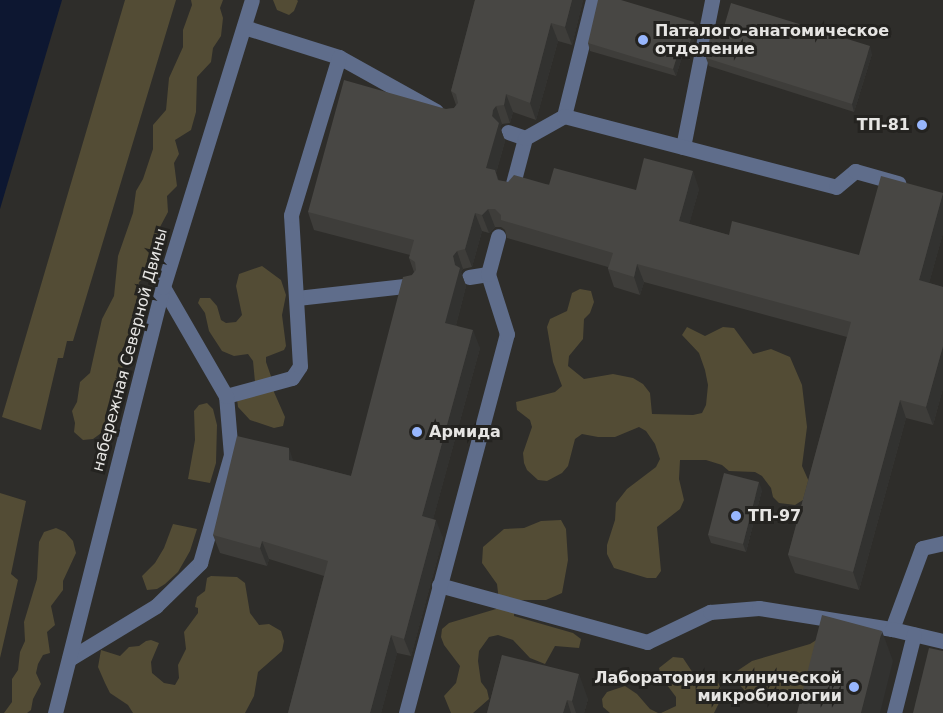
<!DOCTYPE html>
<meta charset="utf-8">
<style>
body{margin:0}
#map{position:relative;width:943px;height:713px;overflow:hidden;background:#2e2d2a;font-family:"DejaVu Sans",sans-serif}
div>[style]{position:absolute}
.green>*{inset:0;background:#534c35}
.water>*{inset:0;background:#0d1731}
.service>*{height:15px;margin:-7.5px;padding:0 7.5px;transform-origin:7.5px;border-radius:7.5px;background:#5f6d8b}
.tertiary>*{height:15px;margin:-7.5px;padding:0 7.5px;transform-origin:7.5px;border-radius:7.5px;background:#5f6d8b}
.wall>*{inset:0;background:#3e3d3a}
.shaded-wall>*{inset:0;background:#323230}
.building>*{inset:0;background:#484744}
.dots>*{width:16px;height:16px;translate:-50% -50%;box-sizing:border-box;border:3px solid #242320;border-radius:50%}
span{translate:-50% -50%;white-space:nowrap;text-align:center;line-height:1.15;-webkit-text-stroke:6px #242320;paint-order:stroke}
.poi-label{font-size:16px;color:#e6e5e3;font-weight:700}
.left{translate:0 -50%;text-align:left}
.right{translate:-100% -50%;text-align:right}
.street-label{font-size:16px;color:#e6e5e3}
</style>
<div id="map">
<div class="green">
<div style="clip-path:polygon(125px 0,176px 0,73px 341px,67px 341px,63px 358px,58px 358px,41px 430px,2px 417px)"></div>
<div style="clip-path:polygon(191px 0,223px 0,220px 8px,223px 18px,221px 36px,213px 48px,211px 62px,197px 77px,196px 112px,191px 130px,175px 140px,179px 154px,174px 163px,177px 186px,167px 196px,168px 212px,160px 227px,159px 245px,149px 260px,147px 275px,139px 282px,138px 287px,144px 301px,131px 322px,133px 336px,122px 349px,123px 364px,119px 388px,114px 397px,114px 409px,105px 419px,104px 431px,93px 439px,83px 440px,74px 432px,75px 423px,72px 411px,77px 402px,80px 382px,90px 373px,102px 319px,114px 296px,118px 256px,133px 213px,136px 191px,143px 179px,153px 149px,153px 125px,166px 110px,169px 78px,183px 47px,183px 30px,192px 5px)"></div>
<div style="clip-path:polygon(273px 0,297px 0,298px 1px,294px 11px,289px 15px,277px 10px)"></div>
<div style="clip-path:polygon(262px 266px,281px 280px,286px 295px,282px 315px,286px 346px,284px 350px,266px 357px,266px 362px,273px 382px,274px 392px,285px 417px,283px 426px,274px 428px,250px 420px,238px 407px,237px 399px,255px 382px,253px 361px,248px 354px,234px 356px,222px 351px,209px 331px,205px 313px,198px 303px,200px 298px,210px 298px,217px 306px,221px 320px,226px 323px,236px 322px,242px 315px,236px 286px,239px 274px)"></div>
<div style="clip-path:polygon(580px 289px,591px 291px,594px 302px,590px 313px,584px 319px,583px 339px,569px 356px,568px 366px,584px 379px,613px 374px,633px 378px,643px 384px,650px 393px,652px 414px,693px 415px,702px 413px,706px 405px,708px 385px,705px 370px,699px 353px,682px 335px,687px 327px,705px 336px,723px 327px,734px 328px,753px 354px,771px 349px,790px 357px,802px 385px,807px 427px,802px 466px,810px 484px,803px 500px,795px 505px,779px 503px,773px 497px,771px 488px,762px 476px,755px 472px,729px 471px,722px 465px,706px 460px,680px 460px,679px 479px,684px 500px,680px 509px,657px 527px,661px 571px,656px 578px,647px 578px,614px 568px,607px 554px,607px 545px,615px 520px,616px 503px,627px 489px,656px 467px,660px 459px,655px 444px,646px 431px,639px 427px,615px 437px,598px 437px,582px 434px,575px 439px,568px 466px,562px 473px,547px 481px,538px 480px,527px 470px,524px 463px,523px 453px,532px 427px,530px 420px,517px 410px,516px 402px,555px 392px,562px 386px,553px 362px,547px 327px,550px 319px,567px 311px,572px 293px)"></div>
<div style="clip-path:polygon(207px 403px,213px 409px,217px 425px,216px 463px,210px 483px,188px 479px,195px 440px,194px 411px,199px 405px)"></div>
<div style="clip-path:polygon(0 493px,26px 501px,11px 574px,18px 580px,0 658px)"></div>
<div style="clip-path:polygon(561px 520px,566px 529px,568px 560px,562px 593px,546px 600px,520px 600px,514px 607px,514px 616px,573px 633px,581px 639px,579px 648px,555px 646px,545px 664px,530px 658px,513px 640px,498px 635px,489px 637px,479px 651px,478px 661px,481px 682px,487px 690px,489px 699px,473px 713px,451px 713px,444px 696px,456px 683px,460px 666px,444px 645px,441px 637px,442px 629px,449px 623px,496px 609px,499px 601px,497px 584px,482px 563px,483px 547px,504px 529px,524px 528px,541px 521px)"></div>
<div style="clip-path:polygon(173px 524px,197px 529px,190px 551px,178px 572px,165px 584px,157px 589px,147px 590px,142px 576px,155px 563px,164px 548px)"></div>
<div style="clip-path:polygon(56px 528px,65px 532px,73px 541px,76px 553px,63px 581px,63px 590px,51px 606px,55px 625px,47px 632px,50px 653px,43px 655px,38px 664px,36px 673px,41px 684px,33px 699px,31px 710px,27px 713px,4px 713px,12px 702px,12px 679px,18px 670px,20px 652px,25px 641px,24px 622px,37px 579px,39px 542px,44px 532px)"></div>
<div style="clip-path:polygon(211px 576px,237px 577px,245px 583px,250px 613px,259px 625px,269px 624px,281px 631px,284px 641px,282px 651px,258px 672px,254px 696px,245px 713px,133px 713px,128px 705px,110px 693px,105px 683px,98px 667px,101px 650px,120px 656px,129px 647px,139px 646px,146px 641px,151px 640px,159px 643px,151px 662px,152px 673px,164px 683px,175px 685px,179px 678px,178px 665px,186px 649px,184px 632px,198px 613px,198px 608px,195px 607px,197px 597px,205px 591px,207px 578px)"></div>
<div style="clip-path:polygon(818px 639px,802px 704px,801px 695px,796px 689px,780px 696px,755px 694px,746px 692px,736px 681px,737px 671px,752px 661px,810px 644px)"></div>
<div style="clip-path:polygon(673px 657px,683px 658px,699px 682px,707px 674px,716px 679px,721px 688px,722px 697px,714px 713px,661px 713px,676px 706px,676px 697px,661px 677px,659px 668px)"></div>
<div style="clip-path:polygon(625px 686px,637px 694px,650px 709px,658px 713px,610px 713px,603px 707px,602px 699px,607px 692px)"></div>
</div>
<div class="water">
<div style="clip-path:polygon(0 0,62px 0,0 209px)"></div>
</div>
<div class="service">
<div style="left:244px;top:27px;width:100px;rotate:17.5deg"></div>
<div style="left:339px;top:57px;width:111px;rotate:29.1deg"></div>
<div style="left:564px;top:116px;width:120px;rotate:-76deg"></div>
<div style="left:508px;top:132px;width:18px;rotate:19deg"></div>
<div style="left:683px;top:147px;width:150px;rotate:-78.8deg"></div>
<div style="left:511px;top:191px;width:55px;rotate:-75.2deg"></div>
<div style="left:525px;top:138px;width:45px;rotate:-29.4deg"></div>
<div style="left:564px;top:116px;width:281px;rotate:14.6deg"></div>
<div style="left:836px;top:187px;width:25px;rotate:-40deg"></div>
<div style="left:855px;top:171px;width:45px;rotate:15.6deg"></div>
<div style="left:469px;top:277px;width:19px;rotate:-9deg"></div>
<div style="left:297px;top:298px;width:117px;rotate:-6.4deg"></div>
<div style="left:226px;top:396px;width:68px;rotate:-15.3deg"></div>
<div style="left:292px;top:378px;width:14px;rotate:-56deg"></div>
<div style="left:300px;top:366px;width:151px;rotate:-93.4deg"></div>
<div style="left:291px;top:215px;width:165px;rotate:-73.1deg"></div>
<div style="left:439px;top:585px;width:216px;rotate:15.3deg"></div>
<div style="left:647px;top:642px;width:70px;rotate:-25.5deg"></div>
<div style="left:710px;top:612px;width:49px;rotate:-4.7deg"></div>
<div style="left:759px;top:608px;width:135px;rotate:9deg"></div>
<div style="left:892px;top:629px;width:86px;rotate:-69.7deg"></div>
<div style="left:922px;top:548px;width:22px;rotate:-13deg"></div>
<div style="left:892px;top:629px;width:52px;rotate:13.2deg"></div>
<div style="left:69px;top:659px;width:102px;rotate:-31.3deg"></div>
<div style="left:156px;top:606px;width:62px;rotate:-44.3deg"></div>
<div style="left:200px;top:563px;width:112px;rotate:-74deg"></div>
<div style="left:231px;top:455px;width:59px;rotate:-94.8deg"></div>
<div style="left:226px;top:396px;width:126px;rotate:-120deg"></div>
<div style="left:406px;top:713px;width:392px;rotate:-75.1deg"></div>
<div style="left:507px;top:334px;width:63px;rotate:-107.6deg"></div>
<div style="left:488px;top:274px;width:39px;rotate:-75deg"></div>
<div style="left:894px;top:713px;width:81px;rotate:-75.8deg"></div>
</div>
<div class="tertiary">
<div style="left:55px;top:713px;width:439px;rotate:-75.8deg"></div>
<div style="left:163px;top:287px;width:300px;rotate:-72.8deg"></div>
</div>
<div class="wall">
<div style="clip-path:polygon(475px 0,583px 0,572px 45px,558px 41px,536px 120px,513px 112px,510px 123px,502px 124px,500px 127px,505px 141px,496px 173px,499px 181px,508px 182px,636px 190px,699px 189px,689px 224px,729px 235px,859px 255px,943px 193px,943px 233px,929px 283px,943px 287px,943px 388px,933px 425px,906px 418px,859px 590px,795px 573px,788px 555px,847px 337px,644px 282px,640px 295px,614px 287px,608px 269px,608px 267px,507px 238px,505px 230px,501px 227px,495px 227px,489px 233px,482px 231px,472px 267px,463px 269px,461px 272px,466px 286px,456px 325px,480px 348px,433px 519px,443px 538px,411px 656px,397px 653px,381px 713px,288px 713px,324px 576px,269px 559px,267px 566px,220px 553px,213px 535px,294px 461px,351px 476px,412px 275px,414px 272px,409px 258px,410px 255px,314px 230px,308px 212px,446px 109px,454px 108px,456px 105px,451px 91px)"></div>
<div style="clip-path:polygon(694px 22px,696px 29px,690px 60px,682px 57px,676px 76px,590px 51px,588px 43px)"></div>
<div style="clip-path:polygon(723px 30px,872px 54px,854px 112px,709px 66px,706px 58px)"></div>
<div style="clip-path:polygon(762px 490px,746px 552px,711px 543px,708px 535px)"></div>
<div style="clip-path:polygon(502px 655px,588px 699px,584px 713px,487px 713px)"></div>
</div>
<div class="shaded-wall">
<div style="clip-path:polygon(572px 0,583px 0,572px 45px,565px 27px)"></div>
<div style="clip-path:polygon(694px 22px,696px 29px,690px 60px,688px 52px)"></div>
<div style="clip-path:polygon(551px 23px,558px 41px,536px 120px,530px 103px)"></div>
<div style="clip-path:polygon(870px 46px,872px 54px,854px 112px,852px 104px)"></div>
<div style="clip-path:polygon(679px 50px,682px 57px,676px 76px,673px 69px)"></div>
<div style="clip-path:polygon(506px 94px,513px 112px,510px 123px,504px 105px)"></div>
<div style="clip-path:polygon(496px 106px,502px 124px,500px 127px,505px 141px,496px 173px,502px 188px,486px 168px,493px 110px)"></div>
<div style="clip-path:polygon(693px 171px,699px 189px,685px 239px,679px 221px)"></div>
<div style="clip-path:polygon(943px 193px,943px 233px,925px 298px,919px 280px)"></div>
<div style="clip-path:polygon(488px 209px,495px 227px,489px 233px,482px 215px)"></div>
<div style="clip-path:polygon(475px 213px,482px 231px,472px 267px,465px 249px)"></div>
<div style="clip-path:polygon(457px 251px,463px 269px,461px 272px,466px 286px,452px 341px,445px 323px,455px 265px,453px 256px)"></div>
<div style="clip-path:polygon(637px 264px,644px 282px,640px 295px,634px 277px)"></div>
<div style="clip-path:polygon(473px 330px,480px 348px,429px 534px,422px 516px)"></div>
<div style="clip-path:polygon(943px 346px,943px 388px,933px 425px,926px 407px)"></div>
<div style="clip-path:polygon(900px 400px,906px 418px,859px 590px,853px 572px)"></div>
<div style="clip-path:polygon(289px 448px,295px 466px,289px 460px)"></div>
<div style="clip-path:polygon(759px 482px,762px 490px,746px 552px,743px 544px)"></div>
<div style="clip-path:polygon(436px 520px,443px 538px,411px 656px,404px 639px)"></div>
<div style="clip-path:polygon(262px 541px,269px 559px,267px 566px,260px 548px)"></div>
<div style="clip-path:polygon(882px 631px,893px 661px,880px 713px,861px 713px)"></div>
<div style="clip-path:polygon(391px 635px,397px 653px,381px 713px,370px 713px)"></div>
<div style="clip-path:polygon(579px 674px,588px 699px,584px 713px,576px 713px,572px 701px)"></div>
<div style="clip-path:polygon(567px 700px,571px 713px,563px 713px)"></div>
</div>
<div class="building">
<div style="clip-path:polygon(475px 0,572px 0,565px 27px,551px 23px,530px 103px,506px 94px,504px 105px,496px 106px,493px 110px,492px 116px,499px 123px,486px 168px,495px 170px,498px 180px,508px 182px,514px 175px,549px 185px,554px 168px,636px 190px,644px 158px,693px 171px,679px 221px,729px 235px,732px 221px,859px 255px,881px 176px,943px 193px,919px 280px,943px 287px,943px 346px,926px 407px,900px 400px,853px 572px,788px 555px,851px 322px,637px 264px,634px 277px,608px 269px,613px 253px,501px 220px,501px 215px,495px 209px,488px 209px,482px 215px,475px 213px,465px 249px,457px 251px,453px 256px,455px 265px,460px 268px,445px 323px,473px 330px,422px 516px,436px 520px,404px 639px,391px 635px,370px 713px,288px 713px,328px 561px,262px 541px,260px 548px,213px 535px,237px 436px,289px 448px,289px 460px,351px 476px,403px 277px,412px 275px,416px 270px,415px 262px,409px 258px,414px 240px,308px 212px,344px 80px,446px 109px,454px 108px,458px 103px,456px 94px,451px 91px)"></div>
<div style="clip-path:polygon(598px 0,621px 0,694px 22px,688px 52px,679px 50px,673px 69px,588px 43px)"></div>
<div style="clip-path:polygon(731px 3px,870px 46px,852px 104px,706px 58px,712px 27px,723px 30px)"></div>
<div style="clip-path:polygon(724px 473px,759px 482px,743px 544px,708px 535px)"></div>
<div style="clip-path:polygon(822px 615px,882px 631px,861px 713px,797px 713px)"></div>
<div style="clip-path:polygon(929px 648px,943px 651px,943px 713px,913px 713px)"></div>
<div style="clip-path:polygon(502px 655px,579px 674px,572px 701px,567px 700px,563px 713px,487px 713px)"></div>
</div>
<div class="dots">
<div style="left:643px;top:40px;background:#97b6fd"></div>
<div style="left:922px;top:125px;background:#97b6fd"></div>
<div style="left:417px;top:432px;background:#97b6fd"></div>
<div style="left:736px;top:516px;background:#97b6fd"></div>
<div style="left:854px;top:687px;background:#97b6fd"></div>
</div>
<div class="poi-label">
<span class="left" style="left:655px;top:40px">Паталого-анатомическое<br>отделение</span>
<span class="right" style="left:910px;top:125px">ТП-81</span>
<span class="left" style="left:429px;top:432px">Армида</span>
<span class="left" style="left:748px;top:516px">ТП-97</span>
<span class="right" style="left:842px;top:687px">Лаборатория клинической<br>микробиологии</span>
</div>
<div class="street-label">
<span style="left:130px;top:350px;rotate:-75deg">набережная Северной Двины</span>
</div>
</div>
